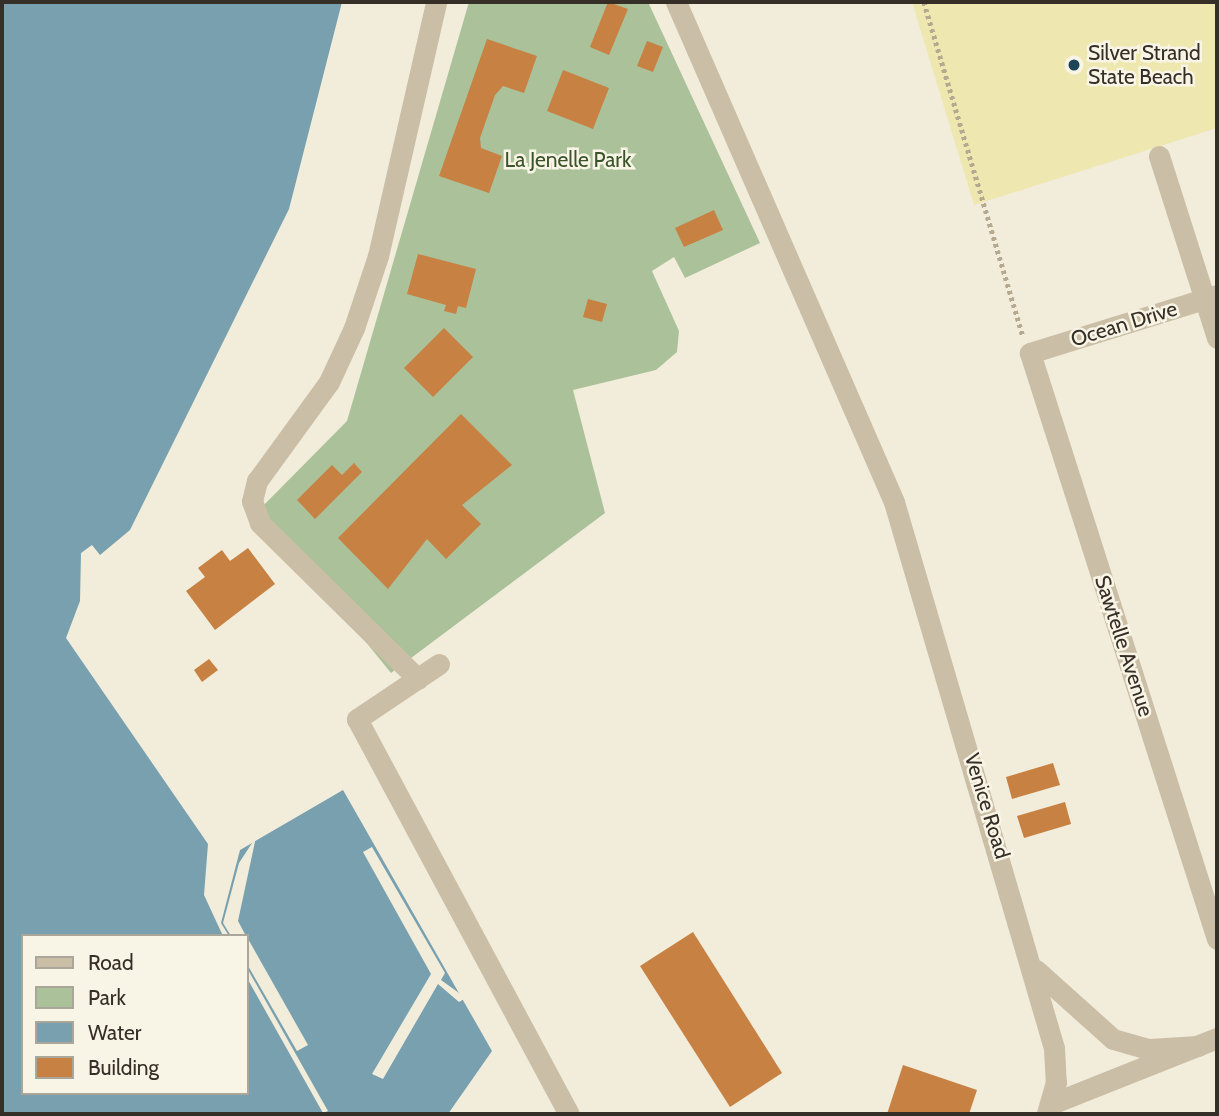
<!DOCTYPE html>
<style>
body{margin:0}
#map{position:relative;width:1219px;height:1116px;overflow:hidden;background:#f2ecda;font-family:Cabin,sans-serif}
div>[style]{position:absolute}
.green>*{inset:0;background:#abc19a}
.sand>*{inset:0;background:#eee7b0}
.water>*{inset:0;background:#78a0af}
.pier>*{inset:0;background:#f2ecda}
.building>*{inset:0;background:#c78142}
.path>*{height:4.5px;margin-top:-2.25px;transform-origin:0;background:repeating-linear-gradient(90deg,#b6a990 0 3.5px,transparent 0 7px)}
.minor>*{height:21px;margin:-10.5px;padding:0 10.5px;transform-origin:10.5px;border-radius:10.5px;background:#cabfa6}
.dots>*{width:19px;height:19px;translate:-50% -50%;box-sizing:border-box;border:4px solid #f9f5e6;border-radius:50%}
span{translate:-50% -50%;white-space:nowrap;text-align:center;line-height:1.15;-webkit-text-stroke:5px #f9f5e6;paint-order:stroke}
.poi-label{font-size:21px;color:#362f27}
.left{translate:0 -50%;text-align:left}
.park-label{font-size:21px;color:#3b542a}
.street-label{font-size:21px;color:#362f27}
.frame{position:absolute;inset:0;border:4px solid #362f27;pointer-events:none}
.legend{position:absolute;left:21px;top:934px;width:228px;height:161px;box-sizing:border-box;background:#f9f5e6;border:2px solid #aba69a;margin:0;padding:9px 12px;list-style:none;font-size:21px;color:#362f27}
.legend li{display:flex;align-items:center;gap:14px;height:35px}
.legend b{width:35px;border:2px solid #aba69a}
</style>
<div id="map">
<div class="green">
<div style="clip-path:polygon(469px 2px,648px 2px,760px 243px,685px 278px,674px 257px,652px 271px,679px 331px,677px 352px,656px 370px,573px 390px,605px 513px,391px 673px,259px 510px,347px 421px)"></div>
</div>
<div class="sand">
<div style="clip-path:polygon(912px 2px,1217px 2px,1217px 128px,974px 205px)"></div>
</div>
<div class="water">
<div style="clip-path:polygon(2px 2px,342px 2px,289px 209px,130px 530px,100px 555px,92px 545px,81px 553px,80px 601px,66px 638px,208px 844px,204px 895px,223px 936px,23px 936px,23px 1093px,247px 1093px,247px 978px,323px 1113px,328px 1111px,247px 968px,247px 936px,229px 936px,221px 923px,240px 850px,343px 790px,492px 1051px,448px 1114px,2px 1114px)"></div>
</div>
<div class="pier">
<div style="clip-path:polygon(256px 837px,238px 921px,246px 936px,231px 936px,223px 923px,239px 863px)"></div>
<div style="clip-path:polygon(372px 847px,445px 973px,441px 980px,466px 998px,459px 1002px,438px 984px,383px 1079px,372px 1074px,431px 974px,363px 852px)"></div>
<div style="clip-path:polygon(247px 937px,308px 1045px,297px 1051px,247px 964px)"></div>
</div>
<div class="building">
<div style="clip-path:polygon(608px 2px,628px 9px,609px 55px,590px 47px)"></div>
<div style="clip-path:polygon(487px 39px,537px 56px,524px 93px,503px 86px,495px 95px,480px 138px,481px 148px,502px 156px,489px 193px,439px 176px)"></div>
<div style="clip-path:polygon(647px 41px,663px 47px,653px 72px,637px 66px)"></div>
<div style="clip-path:polygon(563px 70px,609px 88px,593px 129px,547px 111px)"></div>
<div style="clip-path:polygon(714px 210px,723px 230px,684px 247px,675px 228px)"></div>
<div style="clip-path:polygon(418px 254px,476px 269px,466px 308px,458px 306px,456px 314px,444px 311px,446px 305px,407px 294px)"></div>
<div style="clip-path:polygon(588px 299px,607px 304px,602px 322px,583px 317px)"></div>
<div style="clip-path:polygon(444px 328px,473px 357px,433px 397px,404px 368px)"></div>
<div style="clip-path:polygon(461px 414px,512px 465px,462px 505px,481px 524px,446px 559px,427px 539px,388px 589px,338px 538px)"></div>
<div style="clip-path:polygon(354px 463px,362px 472px,315px 519px,297px 500px,332px 465px,342px 475px)"></div>
<div style="clip-path:polygon(248px 548px,275px 584px,215px 630px,186px 591px,205px 577px,198px 568px,222px 550px,230px 561px)"></div>
<div style="clip-path:polygon(209px 659px,218px 670px,202px 682px,194px 670px)"></div>
<div style="clip-path:polygon(1053px 763px,1060px 785px,1012px 799px,1006px 777px)"></div>
<div style="clip-path:polygon(1065px 802px,1071px 824px,1024px 838px,1017px 816px)"></div>
<div style="clip-path:polygon(693px 932px,782px 1073px,730px 1107px,640px 966px)"></div>
<div style="clip-path:polygon(903px 1065px,977px 1090px,969px 1114px,887px 1114px)"></div>
</div>
<div class="path">
<div style="left:924px;top:2px;width:348px;rotate:73.5deg"></div>
</div>
<div class="minor">
<div style="left:676px;top:2px;width:545px;rotate:66.44deg"></div>
<div style="left:894px;top:502px;width:569px;rotate:73.67deg"></div>
<div style="left:1054px;top:1048px;width:34px;rotate:87deg"></div>
<div style="left:1056px;top:1082px;width:33px;rotate:106deg"></div>
<div style="left:1159px;top:156px;width:191px;rotate:72.3deg"></div>
<div style="left:1217px;top:295px;width:196px;rotate:162.8deg"></div>
<div style="left:1030px;top:353px;width:615px;rotate:72.3deg"></div>
<div style="left:439px;top:664px;width:99px;rotate:146.1deg"></div>
<div style="left:357px;top:719px;width:448px;rotate:61.8deg"></div>
<div style="left:418px;top:679px;width:222px;rotate:-135.4deg"></div>
<div style="left:260px;top:523px;width:23px;rotate:-110deg"></div>
<div style="left:252px;top:501px;width:21px;rotate:-76deg"></div>
<div style="left:257px;top:481px;width:122px;rotate:-54deg"></div>
<div style="left:329px;top:382px;width:60px;rotate:-65.2deg"></div>
<div style="left:354px;top:328px;width:76px;rotate:-71.6deg"></div>
<div style="left:378px;top:256px;width:261px;rotate:-77.1deg"></div>
<div style="left:1036px;top:970px;width:103px;rotate:41.9deg"></div>
<div style="left:1113px;top:1039px;width:37px;rotate:16deg"></div>
<div style="left:1149px;top:1049px;width:49px;rotate:-3.5deg"></div>
<div style="left:1051px;top:1104px;width:179px;rotate:-21.7deg"></div>
</div>
<div class="dots">
<div style="left:1074px;top:65px;background:#1c4658"></div>
</div>
<div class="poi-label">
<span class="left" style="left:1088px;top:65px">Silver Strand<br>State Beach</span>
</div>
<div class="park-label">
<span style="left:568px;top:160px">La Jenelle Park</span>
</div>
<div class="street-label">
<span style="left:1124px;top:324px;rotate:-17deg">Ocean Drive</span>
<span style="left:1124px;top:646px;rotate:72deg">Sawtelle Avenue</span>
<span style="left:987px;top:806px;rotate:73deg">Venice Road</span>
</div>
<div class="frame"></div>
<ul class="legend">
<li><b style="height:9px;background:#cabfa6"></b>Road</li>
<li><b style="height:19px;background:#abc19a"></b>Park</li>
<li><b style="height:19px;background:#78a0af"></b>Water</li>
<li><b style="height:19px;background:#c78142"></b>Building</li>
</ul>
</div>
